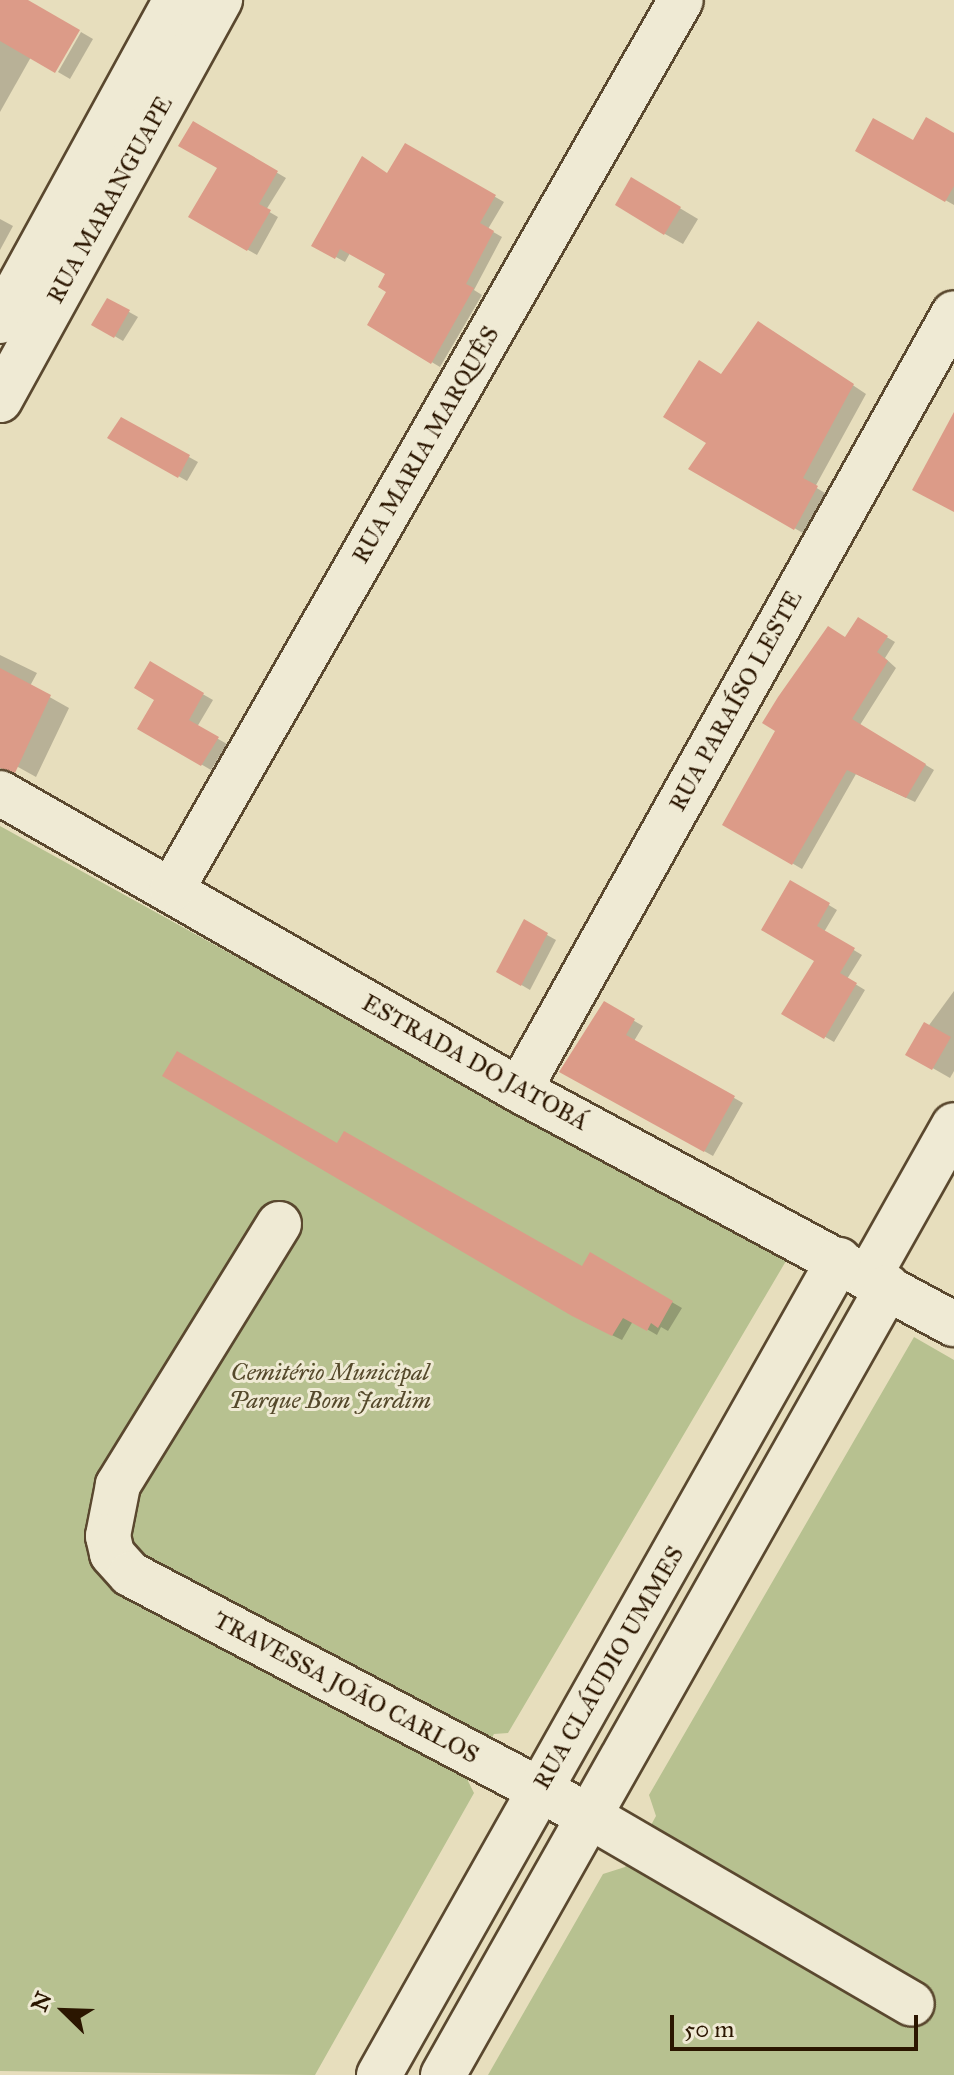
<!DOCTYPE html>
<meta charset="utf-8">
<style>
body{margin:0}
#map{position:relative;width:954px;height:2075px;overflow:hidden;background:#e7debd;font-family:"IM FELL Great Primer",serif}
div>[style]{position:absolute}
.green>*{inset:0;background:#b7c190}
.shadow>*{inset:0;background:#0003}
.building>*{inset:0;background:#dc9b88}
.roads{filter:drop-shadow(2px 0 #5a482f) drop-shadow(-2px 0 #5a482f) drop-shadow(0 2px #5a482f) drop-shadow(0 -2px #5a482f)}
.minor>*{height:44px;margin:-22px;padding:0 22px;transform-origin:22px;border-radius:22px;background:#efead4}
span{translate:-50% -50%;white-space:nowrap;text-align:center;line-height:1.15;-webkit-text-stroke:6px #efead4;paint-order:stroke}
.street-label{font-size:24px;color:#2b1600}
.park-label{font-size:24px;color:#55492b;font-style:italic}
.north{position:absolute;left:24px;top:1971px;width:80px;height:80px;-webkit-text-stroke:6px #efead4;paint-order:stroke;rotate:293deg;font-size:22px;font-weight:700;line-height:32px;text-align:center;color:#2b1600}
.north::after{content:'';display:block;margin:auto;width:28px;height:36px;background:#2b1600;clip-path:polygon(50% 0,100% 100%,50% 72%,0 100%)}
.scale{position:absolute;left:670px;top:2015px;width:248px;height:36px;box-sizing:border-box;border:4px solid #2b1600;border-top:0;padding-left:10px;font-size:24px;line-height:28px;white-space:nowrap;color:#2b1600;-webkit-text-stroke:6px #efead4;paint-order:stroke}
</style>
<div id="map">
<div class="green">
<div style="clip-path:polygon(0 826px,786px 1261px,508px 1733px,494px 1734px,468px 1781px,474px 1793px,315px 2075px,0 2071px)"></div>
<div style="clip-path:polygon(914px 1337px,954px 1360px,954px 2075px,488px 2075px,603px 1874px,625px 1867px,640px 1845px,656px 1816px,649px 1795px)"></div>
</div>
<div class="shadow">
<div style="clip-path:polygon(0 0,24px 0,31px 57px,0 112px)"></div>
<div style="clip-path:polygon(81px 32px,93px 39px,70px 79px,58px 72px)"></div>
<div style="clip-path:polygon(194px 124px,286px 178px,266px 210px,278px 217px,257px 255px,191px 217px,220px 167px)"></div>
<div style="clip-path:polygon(954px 135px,954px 205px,857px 150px,913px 143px)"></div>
<div style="clip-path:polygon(405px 145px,504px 202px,488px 229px,502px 237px,474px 290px,482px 295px,440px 367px,369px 325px,389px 291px,387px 274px,350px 253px,345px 262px,314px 245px,388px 175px)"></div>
<div style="clip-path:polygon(631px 179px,698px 219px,683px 244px,665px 234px)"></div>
<div style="clip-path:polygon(0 219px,13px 226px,0 250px)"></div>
<div style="clip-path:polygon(108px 300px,138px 317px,123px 341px,94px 324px)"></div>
<div style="clip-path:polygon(772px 331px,866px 394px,815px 487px,830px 496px,808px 536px,691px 468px,708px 442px,722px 376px)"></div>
<div style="clip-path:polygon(122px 420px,198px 462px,187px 481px,110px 437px)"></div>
<div style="clip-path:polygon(858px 620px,895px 642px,885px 658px,896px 668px,860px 725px,934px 770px,915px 802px,856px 774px,802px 869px,725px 824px)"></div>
<div style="clip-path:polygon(0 655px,37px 673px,30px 686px,69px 708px,36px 777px,0 757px)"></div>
<div style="clip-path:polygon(150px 664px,213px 700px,197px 727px,227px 744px,211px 770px,139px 728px,157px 699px)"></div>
<div style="clip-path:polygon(791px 882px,837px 910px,824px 932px,862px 955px,847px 979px,865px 990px,834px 1042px,784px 1013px,817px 960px)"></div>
<div style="clip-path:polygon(524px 922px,556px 940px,530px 990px,498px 971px)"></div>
<div style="clip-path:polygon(954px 991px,954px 1071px,950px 1078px,908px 1054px)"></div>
<div style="clip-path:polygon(605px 1004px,643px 1026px,634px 1041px,743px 1103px,713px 1156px,562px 1072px)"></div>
<div style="clip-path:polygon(338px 1146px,583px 1268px,591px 1255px,682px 1308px,668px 1331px,661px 1327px,657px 1335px,633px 1321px,622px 1340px,583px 1321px)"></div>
</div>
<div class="building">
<div style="clip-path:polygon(0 0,28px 0,80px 30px,55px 73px,0 41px)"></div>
<div style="clip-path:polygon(926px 117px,954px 133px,954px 186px,945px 202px,855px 151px,873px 118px,913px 140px)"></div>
<div style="clip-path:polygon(193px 121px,278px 171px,259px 204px,271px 210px,247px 251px,188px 217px,217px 168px,178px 146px)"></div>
<div style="clip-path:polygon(405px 143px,496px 195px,480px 223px,494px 231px,466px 284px,474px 288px,431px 364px,367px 325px,386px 292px,378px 287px,385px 274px,340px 249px,335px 259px,311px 246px,362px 156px,387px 173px)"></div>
<div style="clip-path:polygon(631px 177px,681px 207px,664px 235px,615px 205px)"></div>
<div style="clip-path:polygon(107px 298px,130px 310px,114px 338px,91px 325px)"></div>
<div style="clip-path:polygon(758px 321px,854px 384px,803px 478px,818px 486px,794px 530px,688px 469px,706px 443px,663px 417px,699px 360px,721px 374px)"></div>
<div style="clip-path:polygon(954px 412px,954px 512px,912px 490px)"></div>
<div style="clip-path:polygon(121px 417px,190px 455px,178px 478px,107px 438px)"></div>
<div style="clip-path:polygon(858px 617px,888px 636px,877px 652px,888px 661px,852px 719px,926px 764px,906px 798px,847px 770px,792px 865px,722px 825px,775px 731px,762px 723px,778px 697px,828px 626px,845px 637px)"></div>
<div style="clip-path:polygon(150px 661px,204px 693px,189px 720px,219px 737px,201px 766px,137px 729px,154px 700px,134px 688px)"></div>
<div style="clip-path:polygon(0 668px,51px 695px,15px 773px,0 768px)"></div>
<div style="clip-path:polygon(790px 880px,830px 903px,817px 926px,855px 948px,840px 973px,857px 983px,824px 1039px,781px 1014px,814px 961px,761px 930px)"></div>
<div style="clip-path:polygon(524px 919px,548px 933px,521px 986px,496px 972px)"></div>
<div style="clip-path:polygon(604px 1001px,635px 1019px,626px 1035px,735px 1096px,704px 1152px,559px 1072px)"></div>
<div style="clip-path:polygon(924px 1022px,951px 1037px,932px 1070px,905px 1055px)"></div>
<div style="clip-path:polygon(177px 1051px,337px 1143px,344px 1131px,582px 1266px,590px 1252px,673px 1301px,658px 1328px,651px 1323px,647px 1331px,623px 1318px,612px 1336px,572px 1316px,162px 1076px)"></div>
</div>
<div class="roads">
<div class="minor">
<div style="left:0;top:321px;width:366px;rotate:-61.3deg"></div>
<div style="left:0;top:400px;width:457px;rotate:-61.2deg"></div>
<div style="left:0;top:793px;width:598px;rotate:29.78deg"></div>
<div style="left:519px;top:1090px;width:494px;rotate:28.3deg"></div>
<div style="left:172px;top:889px;width:1024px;rotate:-60.21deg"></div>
<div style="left:519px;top:1090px;width:890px;rotate:-60.76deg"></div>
<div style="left:279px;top:1224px;width:307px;rotate:121.7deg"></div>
<div style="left:118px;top:1485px;width:52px;rotate:101.1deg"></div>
<div style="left:108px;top:1536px;width:18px;rotate:77deg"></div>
<div style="left:112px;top:1554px;width:27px;rotate:48deg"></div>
<div style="left:130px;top:1574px;width:521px;rotate:27.79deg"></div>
<div style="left:591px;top:1817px;width:371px;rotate:30.2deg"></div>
<div style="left:869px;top:1276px;width:173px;rotate:-60.6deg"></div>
<div style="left:379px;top:2075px;width:936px;rotate:-60.56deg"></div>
<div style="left:443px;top:2075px;width:905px;rotate:-60.55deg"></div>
</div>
</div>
<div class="street-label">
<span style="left:110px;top:200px;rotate:-61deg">RUA MARANGUAPE</span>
<span style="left:426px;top:445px;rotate:-60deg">RUA MARIA MARQUÊS</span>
<span style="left:736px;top:701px;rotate:-61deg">RUA PARAÍSO LESTE</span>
<span style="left:475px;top:1063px;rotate:29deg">ESTRADA DO JATOBÁ</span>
<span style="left:609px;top:1668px;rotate:-60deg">RUA CLÁUDIO UMMES</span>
<span style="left:346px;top:1688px;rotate:28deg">TRAVESSA JOÃO CARLOS</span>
</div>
<div class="park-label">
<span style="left:330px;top:1387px">Cemitério Municipal<br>Parque Bom Jardim</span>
</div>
<div class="north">N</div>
<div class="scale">50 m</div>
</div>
